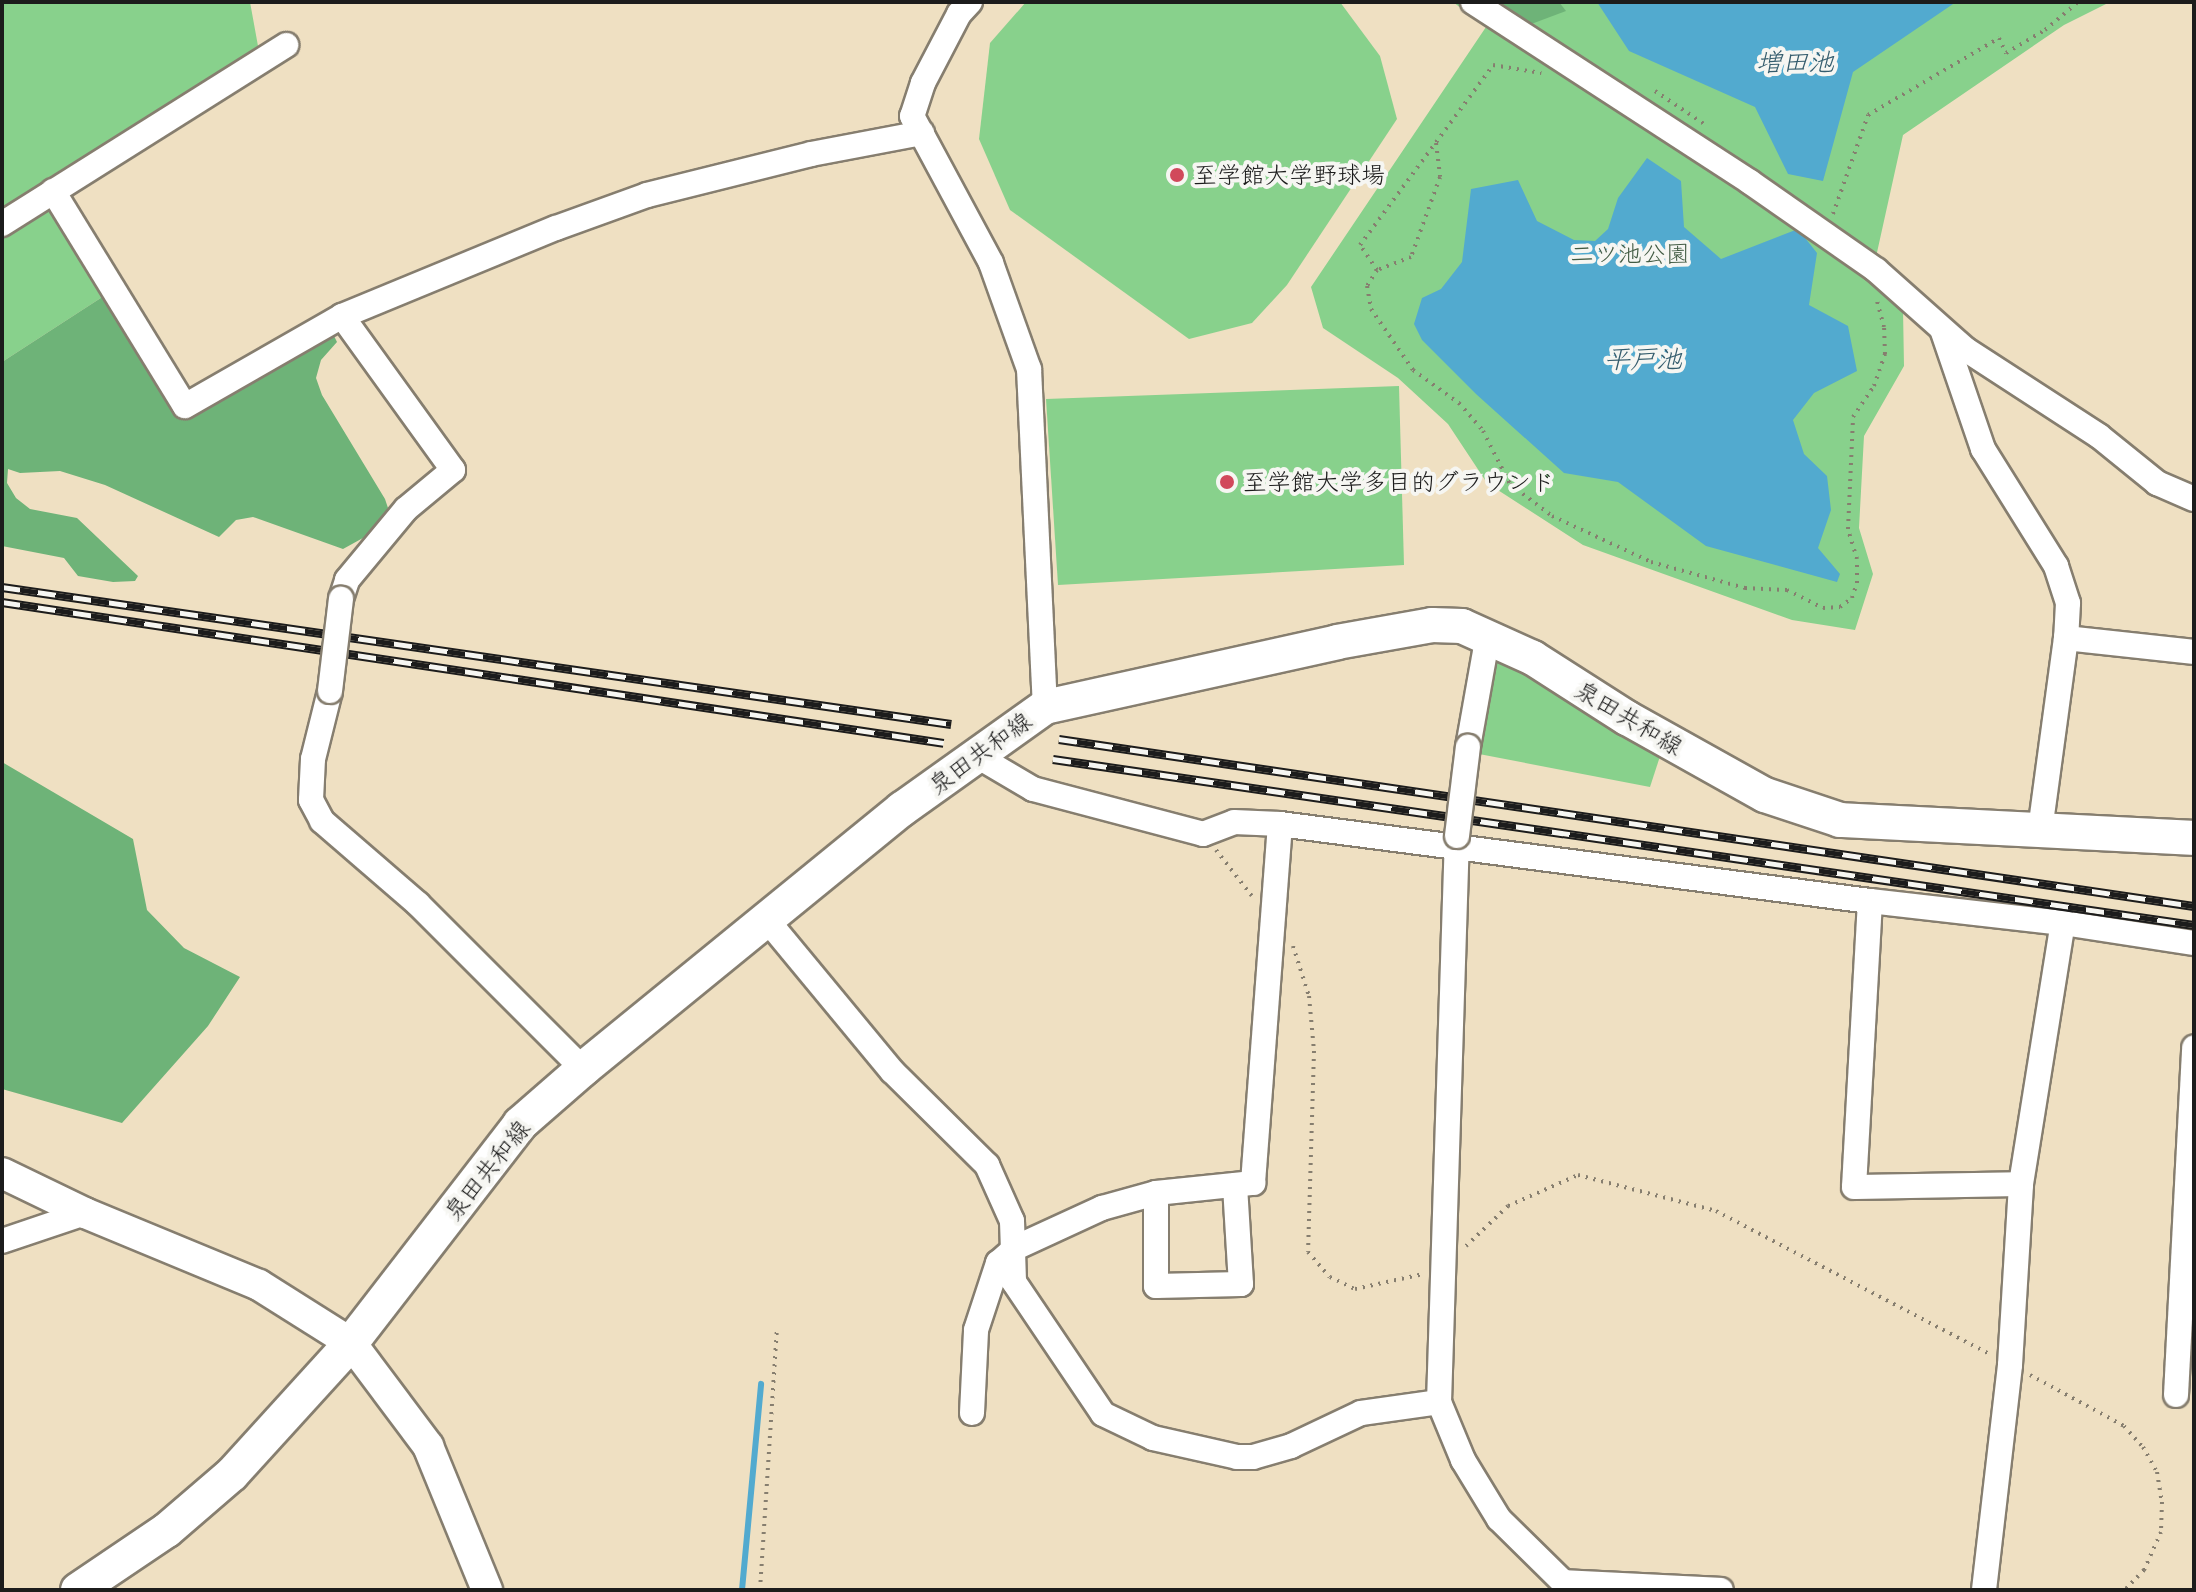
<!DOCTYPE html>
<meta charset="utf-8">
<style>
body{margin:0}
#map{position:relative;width:2196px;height:1592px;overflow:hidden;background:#efe0c2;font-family:"Patrick Hand","Klee One",sans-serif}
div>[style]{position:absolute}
.green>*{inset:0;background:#88d18c}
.forest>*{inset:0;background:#6eb378}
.water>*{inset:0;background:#52aacf}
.stream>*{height:6px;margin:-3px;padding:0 3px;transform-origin:3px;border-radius:3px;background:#52aacf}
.path>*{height:4px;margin-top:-2px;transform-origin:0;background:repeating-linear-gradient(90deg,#867e6f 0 2px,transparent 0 8px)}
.roads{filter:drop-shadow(2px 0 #867e6f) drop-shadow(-2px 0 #867e6f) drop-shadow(0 2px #867e6f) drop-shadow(0 -2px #867e6f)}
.minor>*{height:24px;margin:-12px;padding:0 12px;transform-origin:12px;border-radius:12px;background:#fff}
.tertiary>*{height:30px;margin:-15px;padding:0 15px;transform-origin:15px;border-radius:15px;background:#fff}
.secondary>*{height:34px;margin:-17px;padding:0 17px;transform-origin:17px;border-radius:17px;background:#fff}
.rail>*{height:9px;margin-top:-4.5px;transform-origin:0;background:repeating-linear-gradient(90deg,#f6f6f2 0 18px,#1c1c1c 0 36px);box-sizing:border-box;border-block:2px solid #1c1c1c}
.bridges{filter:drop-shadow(2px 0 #867e6f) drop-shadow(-2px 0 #867e6f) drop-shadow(0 2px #867e6f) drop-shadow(0 -2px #867e6f)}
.minor-bridge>*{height:24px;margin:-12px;padding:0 12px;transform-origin:12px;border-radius:12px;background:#fff}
.dots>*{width:22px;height:22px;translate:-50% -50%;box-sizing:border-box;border:4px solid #f6f6f2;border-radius:50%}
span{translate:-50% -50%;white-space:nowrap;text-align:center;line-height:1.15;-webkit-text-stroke:8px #f6f6f2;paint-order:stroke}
.poi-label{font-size:24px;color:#1c1c1c}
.left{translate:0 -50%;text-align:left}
.park-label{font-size:24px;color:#425b43}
.street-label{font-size:24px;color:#1c1c1c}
.water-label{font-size:26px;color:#345c6d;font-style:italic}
.frame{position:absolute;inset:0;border:4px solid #1c1c1c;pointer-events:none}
</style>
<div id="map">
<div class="green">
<div style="clip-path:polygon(2px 2px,250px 2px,258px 46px,41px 186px,110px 292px,2px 362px)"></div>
<div style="clip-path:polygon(1026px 2px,1340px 2px,1380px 56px,1397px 119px,1287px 285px,1252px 323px,1189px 339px,1010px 210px,979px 139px,990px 43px)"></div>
<div style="clip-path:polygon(1453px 2px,2110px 2px,2064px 25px,1903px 135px,1876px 257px,1903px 309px,1904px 366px,1864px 436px,1859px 528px,1873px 574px,1855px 630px,1792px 620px,1583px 545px,1487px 483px,1448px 424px,1398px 378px,1323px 328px,1311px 287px,1486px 27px)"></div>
<div style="clip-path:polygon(1399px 386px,1404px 565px,1058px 585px,1046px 399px)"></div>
<div style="clip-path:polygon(1496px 644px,1664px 744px,1650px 787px,1479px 754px)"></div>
</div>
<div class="forest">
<div style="clip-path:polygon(1487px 2px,1559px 2px,1566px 11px,1526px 26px)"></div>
<div style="clip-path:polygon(110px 292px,185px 413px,333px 334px,337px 342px,321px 360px,316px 378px,322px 395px,385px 499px,388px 508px,372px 533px,343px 549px,253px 517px,236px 520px,219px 537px,105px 485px,60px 471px,20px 473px,8px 469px,7px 483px,16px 498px,30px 509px,77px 518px,138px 576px,135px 581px,113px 582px,78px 576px,64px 558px,2px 546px,2px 362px)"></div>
<div style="clip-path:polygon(2px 762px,133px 839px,147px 910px,184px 948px,240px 977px,208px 1026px,122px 1123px,2px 1089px)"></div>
</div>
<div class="water">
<div style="clip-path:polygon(1597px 2px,1956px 2px,1853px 72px,1823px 181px,1788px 174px,1755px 107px,1629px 51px)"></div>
<div style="clip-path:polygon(1647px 158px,1681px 181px,1684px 227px,1721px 259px,1798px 229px,1817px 253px,1809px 305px,1848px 326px,1857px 371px,1814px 393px,1793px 420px,1804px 454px,1827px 476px,1831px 510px,1818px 548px,1840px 574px,1837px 582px,1706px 546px,1618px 482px,1564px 473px,1476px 394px,1422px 340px,1414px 324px,1422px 298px,1441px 289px,1462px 262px,1471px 189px,1518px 180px,1537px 221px,1574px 240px,1595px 241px,1608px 229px,1618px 198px)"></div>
</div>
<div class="stream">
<div style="left:742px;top:1590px;width:207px;rotate:-84.7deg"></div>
</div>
<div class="path">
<div style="left:1655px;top:91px;width:63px;rotate:33.9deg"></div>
<div style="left:1436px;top:143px;width:34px;rotate:83deg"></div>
<div style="left:1440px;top:177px;width:85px;rotate:109.9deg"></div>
<div style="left:1411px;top:257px;width:36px;rotate:159deg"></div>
<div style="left:1377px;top:270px;width:30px;rotate:-124deg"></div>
<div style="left:1360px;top:245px;width:224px;rotate:-53.5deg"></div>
<div style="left:1493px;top:65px;width:49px;rotate:9.5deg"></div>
<div style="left:1833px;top:214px;width:105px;rotate:-70.5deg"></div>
<div style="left:1868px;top:115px;width:152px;rotate:-30.4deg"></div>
<div style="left:1999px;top:38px;width:17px;rotate:65deg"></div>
<div style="left:2006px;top:53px;width:45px;rotate:-30.5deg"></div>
<div style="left:2045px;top:30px;width:43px;rotate:-40.3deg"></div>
<div style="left:1377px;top:270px;width:19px;rotate:122deg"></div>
<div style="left:1367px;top:286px;width:23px;rotate:80deg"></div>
<div style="left:1371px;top:309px;width:74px;rotate:55.5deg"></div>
<div style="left:1413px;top:370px;width:57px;rotate:35.7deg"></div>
<div style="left:1459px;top:403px;width:37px;rotate:49deg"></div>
<div style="left:1483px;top:431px;width:59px;rotate:63deg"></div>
<div style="left:1510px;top:484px;width:53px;rotate:37.3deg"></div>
<div style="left:1552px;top:516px;width:109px;rotate:24.9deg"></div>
<div style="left:1651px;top:562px;width:98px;rotate:15.5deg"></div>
<div style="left:1745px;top:588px;width:42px;rotate:2.7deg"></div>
<div style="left:1787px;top:590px;width:40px;rotate:26.6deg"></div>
<div style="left:1823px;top:608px;width:17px;rotate:-3deg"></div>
<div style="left:1840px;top:607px;width:15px;rotate:-37deg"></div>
<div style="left:1852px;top:598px;width:16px;rotate:-72deg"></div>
<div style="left:1857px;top:583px;width:24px;rotate:-90deg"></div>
<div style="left:1857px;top:559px;width:31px;rotate:-107deg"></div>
<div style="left:1848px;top:529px;width:112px;rotate:-87.4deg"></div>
<div style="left:1853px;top:417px;width:37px;rotate:-56deg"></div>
<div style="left:1874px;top:386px;width:34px;rotate:-71deg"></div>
<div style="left:1885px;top:354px;width:27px;rotate:-92deg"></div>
<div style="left:1884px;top:327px;width:28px;rotate:-105deg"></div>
<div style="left:1216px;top:850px;width:58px;rotate:52deg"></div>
<div style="left:1293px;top:946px;width:52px;rotate:72.3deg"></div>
<div style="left:1309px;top:996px;width:55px;rotate:84.8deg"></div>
<div style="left:1314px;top:1051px;width:201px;rotate:91.7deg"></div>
<div style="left:1308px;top:1252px;width:33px;rotate:49deg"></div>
<div style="left:1330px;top:1277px;width:28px;rotate:26deg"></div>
<div style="left:1355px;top:1289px;width:70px;rotate:-12.4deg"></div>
<div style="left:1466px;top:1246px;width:58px;rotate:-43.6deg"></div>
<div style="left:1508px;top:1206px;width:77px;rotate:-23.9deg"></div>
<div style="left:1578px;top:1175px;width:143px;rotate:14.6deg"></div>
<div style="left:1716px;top:1211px;width:309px;rotate:27.6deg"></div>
<div style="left:2030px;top:1375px;width:107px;rotate:28.5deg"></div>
<div style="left:2124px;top:1426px;width:28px;rotate:48deg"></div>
<div style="left:2143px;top:1447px;width:29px;rotate:61deg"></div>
<div style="left:2157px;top:1472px;width:30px;rotate:81deg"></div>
<div style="left:2162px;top:1502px;width:30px;rotate:92deg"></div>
<div style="left:2161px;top:1532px;width:42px;rotate:114.1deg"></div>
<div style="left:2144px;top:1570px;width:28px;rotate:134deg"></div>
<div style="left:760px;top:1590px;width:262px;rotate:-86.3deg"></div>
</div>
<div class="roads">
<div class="minor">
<div style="left:970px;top:2px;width:16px;rotate:133deg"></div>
<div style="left:959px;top:14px;width:78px;rotate:117.6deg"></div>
<div style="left:923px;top:83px;width:35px;rotate:108deg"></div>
<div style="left:912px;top:116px;width:167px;rotate:61.7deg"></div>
<div style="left:991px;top:263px;width:113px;rotate:70.3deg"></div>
<div style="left:1029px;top:369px;width:338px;rotate:87.3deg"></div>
<div style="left:1473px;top:2px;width:330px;rotate:33deg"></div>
<div style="left:1750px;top:182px;width:154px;rotate:34.9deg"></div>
<div style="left:1876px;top:270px;width:119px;rotate:41.6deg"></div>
<div style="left:1965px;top:349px;width:160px;rotate:33deg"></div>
<div style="left:2099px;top:436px;width:75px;rotate:39deg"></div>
<div style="left:2157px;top:483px;width:40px;rotate:23.4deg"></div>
<div style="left:53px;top:191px;width:252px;rotate:58.5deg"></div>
<div style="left:185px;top:406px;width:181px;rotate:-29.8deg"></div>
<div style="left:342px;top:316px;width:231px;rotate:-22.4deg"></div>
<div style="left:556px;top:228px;width:97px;rotate:-19.9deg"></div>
<div style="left:647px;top:195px;width:169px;rotate:-14deg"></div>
<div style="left:811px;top:154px;width:113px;rotate:-10.7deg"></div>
<div style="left:2px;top:224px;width:336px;rotate:-32.2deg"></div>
<div style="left:1943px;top:332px;width:124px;rotate:71.1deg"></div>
<div style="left:1983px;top:449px;width:138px;rotate:58deg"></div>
<div style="left:2056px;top:566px;width:39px;rotate:72deg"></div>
<div style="left:2068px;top:603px;width:35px;rotate:93deg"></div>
<div style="left:2066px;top:638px;width:195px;rotate:97.7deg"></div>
<div style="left:341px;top:599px;width:20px;rotate:-72deg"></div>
<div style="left:347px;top:580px;width:92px;rotate:-50.3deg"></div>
<div style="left:406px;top:509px;width:61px;rotate:-39.7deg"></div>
<div style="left:453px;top:470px;width:190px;rotate:-125.8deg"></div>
<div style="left:2066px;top:638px;width:129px;rotate:6.2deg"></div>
<div style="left:330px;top:691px;width:70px;rotate:104deg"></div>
<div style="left:313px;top:759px;width:41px;rotate:92.8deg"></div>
<div style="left:311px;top:800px;width:24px;rotate:62deg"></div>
<div style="left:322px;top:821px;width:127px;rotate:40.8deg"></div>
<div style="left:418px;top:904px;width:233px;rotate:45deg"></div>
<div style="left:1468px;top:747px;width:114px;rotate:-79.9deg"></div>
<div style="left:977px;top:756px;width:65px;rotate:30.5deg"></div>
<div style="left:1033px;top:789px;width:176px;rotate:14.8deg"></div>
<div style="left:1203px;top:834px;width:33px;rotate:-21deg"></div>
<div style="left:1234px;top:822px;width:46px;rotate:2.5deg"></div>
<div style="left:1280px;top:824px;width:595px;rotate:7.44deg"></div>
<div style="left:1870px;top:901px;width:194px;rotate:6.5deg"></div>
<div style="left:2063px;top:923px;width:133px;rotate:8.7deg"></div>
<div style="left:1457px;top:836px;width:566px;rotate:91.82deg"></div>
<div style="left:1439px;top:1402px;width:63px;rotate:67.5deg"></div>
<div style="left:1463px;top:1460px;width:69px;rotate:58.6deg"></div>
<div style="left:1499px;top:1519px;width:90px;rotate:44.5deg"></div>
<div style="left:1563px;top:1582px;width:158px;rotate:2.9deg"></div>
<div style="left:1870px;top:901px;width:286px;rotate:93.2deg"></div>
<div style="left:1854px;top:1187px;width:167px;rotate:-1deg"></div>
<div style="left:767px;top:920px;width:196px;rotate:50.4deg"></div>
<div style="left:892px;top:1071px;width:134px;rotate:44.7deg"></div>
<div style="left:987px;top:1165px;width:61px;rotate:65.9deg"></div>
<div style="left:1012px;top:1221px;width:61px;rotate:88.1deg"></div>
<div style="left:1014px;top:1282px;width:159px;rotate:56deg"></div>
<div style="left:1103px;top:1414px;width:55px;rotate:25.6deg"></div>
<div style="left:1153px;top:1438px;width:86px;rotate:12.7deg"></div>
<div style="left:1237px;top:1457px;width:16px"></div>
<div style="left:1253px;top:1457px;width:40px;rotate:-16deg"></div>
<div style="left:1291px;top:1446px;width:77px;rotate:-25.2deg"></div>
<div style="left:1361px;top:1413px;width:79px;rotate:-8deg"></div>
<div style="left:1156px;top:1193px;width:93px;rotate:90deg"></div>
<div style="left:1156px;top:1286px;width:85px;rotate:-1.3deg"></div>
<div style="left:1241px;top:1284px;width:99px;rotate:-93.5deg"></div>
<div style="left:2px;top:1241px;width:88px;rotate:-18.6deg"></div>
<div style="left:2176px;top:1395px;width:348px;rotate:-87deg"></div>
<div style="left:972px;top:1413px;width:83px;rotate:-87.2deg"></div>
<div style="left:976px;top:1330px;width:71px;rotate:-71.8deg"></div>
<div style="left:998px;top:1263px;width:23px;rotate:-41deg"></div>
<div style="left:1015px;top:1248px;width:96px;rotate:-24.7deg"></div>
<div style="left:1102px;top:1208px;width:56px;rotate:-15.5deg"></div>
<div style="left:1156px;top:1193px;width:98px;rotate:-5.9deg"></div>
<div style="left:1253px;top:1183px;width:360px;rotate:-85.7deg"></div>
<div style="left:1984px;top:1590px;width:226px;rotate:-83.4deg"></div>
<div style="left:2010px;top:1365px;width:181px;rotate:-86.5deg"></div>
<div style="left:2021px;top:1184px;width:264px;rotate:-80.9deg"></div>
</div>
<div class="tertiary">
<div style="left:2px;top:1173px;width:92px;rotate:25.7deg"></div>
<div style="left:85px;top:1213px;width:188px;rotate:22.5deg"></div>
<div style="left:259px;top:1285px;width:109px;rotate:32.2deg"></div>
<div style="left:351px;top:1343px;width:129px;rotate:53.2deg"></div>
<div style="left:428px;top:1446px;width:156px;rotate:67.7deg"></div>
</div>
<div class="secondary">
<div style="left:78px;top:1590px;width:107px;rotate:-34deg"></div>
<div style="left:167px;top:1530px;width:86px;rotate:-40.7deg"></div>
<div style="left:232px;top:1474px;width:177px;rotate:-47.7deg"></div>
<div style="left:351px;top:1343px;width:277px;rotate:-52.3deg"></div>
<div style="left:520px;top:1124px;width:84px;rotate:-41.1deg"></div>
<div style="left:583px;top:1069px;width:412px;rotate:-39.2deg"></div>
<div style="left:902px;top:809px;width:176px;rotate:-35.5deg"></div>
<div style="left:1045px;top:707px;width:299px;rotate:-12.5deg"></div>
<div style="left:1337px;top:642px;width:97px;rotate:-10.1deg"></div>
<div style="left:1432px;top:625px;width:30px;rotate:2deg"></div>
<div style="left:1462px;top:626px;width:78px;rotate:24.3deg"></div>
<div style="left:1533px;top:658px;width:112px;rotate:32.6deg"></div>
<div style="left:1627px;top:718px;width:158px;rotate:29.2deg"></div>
<div style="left:1765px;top:795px;width:79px;rotate:18.4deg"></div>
<div style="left:1840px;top:820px;width:354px;rotate:2.9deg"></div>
</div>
</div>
<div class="rail">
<div style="left:2px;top:587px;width:959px;rotate:8.21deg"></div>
<div style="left:2px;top:602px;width:952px;rotate:8.51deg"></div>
<div style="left:1059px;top:739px;width:1147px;rotate:8.37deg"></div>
<div style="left:1053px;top:759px;width:1153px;rotate:8.28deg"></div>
</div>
<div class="bridges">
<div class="minor-bridge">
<div style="left:330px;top:691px;width:93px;rotate:-83.2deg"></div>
<div style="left:1457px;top:836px;width:90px;rotate:-83deg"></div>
</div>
</div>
<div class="dots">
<div style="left:1177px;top:175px;background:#d1495b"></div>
<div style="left:1227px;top:482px;background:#d1495b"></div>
</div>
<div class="poi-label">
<span class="left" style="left:1193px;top:175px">至学館大学野球場</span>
<span class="left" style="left:1243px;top:482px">至学館大学多目的グラウンド</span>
</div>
<div class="park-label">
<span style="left:1630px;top:254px">二ツ池公園</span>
</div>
<div class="street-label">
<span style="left:1629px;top:718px;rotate:31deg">泉田共和線</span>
<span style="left:980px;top:753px;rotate:-36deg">泉田共和線</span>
<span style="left:487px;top:1170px;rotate:-51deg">泉田共和線</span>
</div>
<div class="water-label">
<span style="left:1795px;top:62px">増田池</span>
<span style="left:1643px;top:359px">平戸池</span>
</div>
<div class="frame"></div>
</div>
